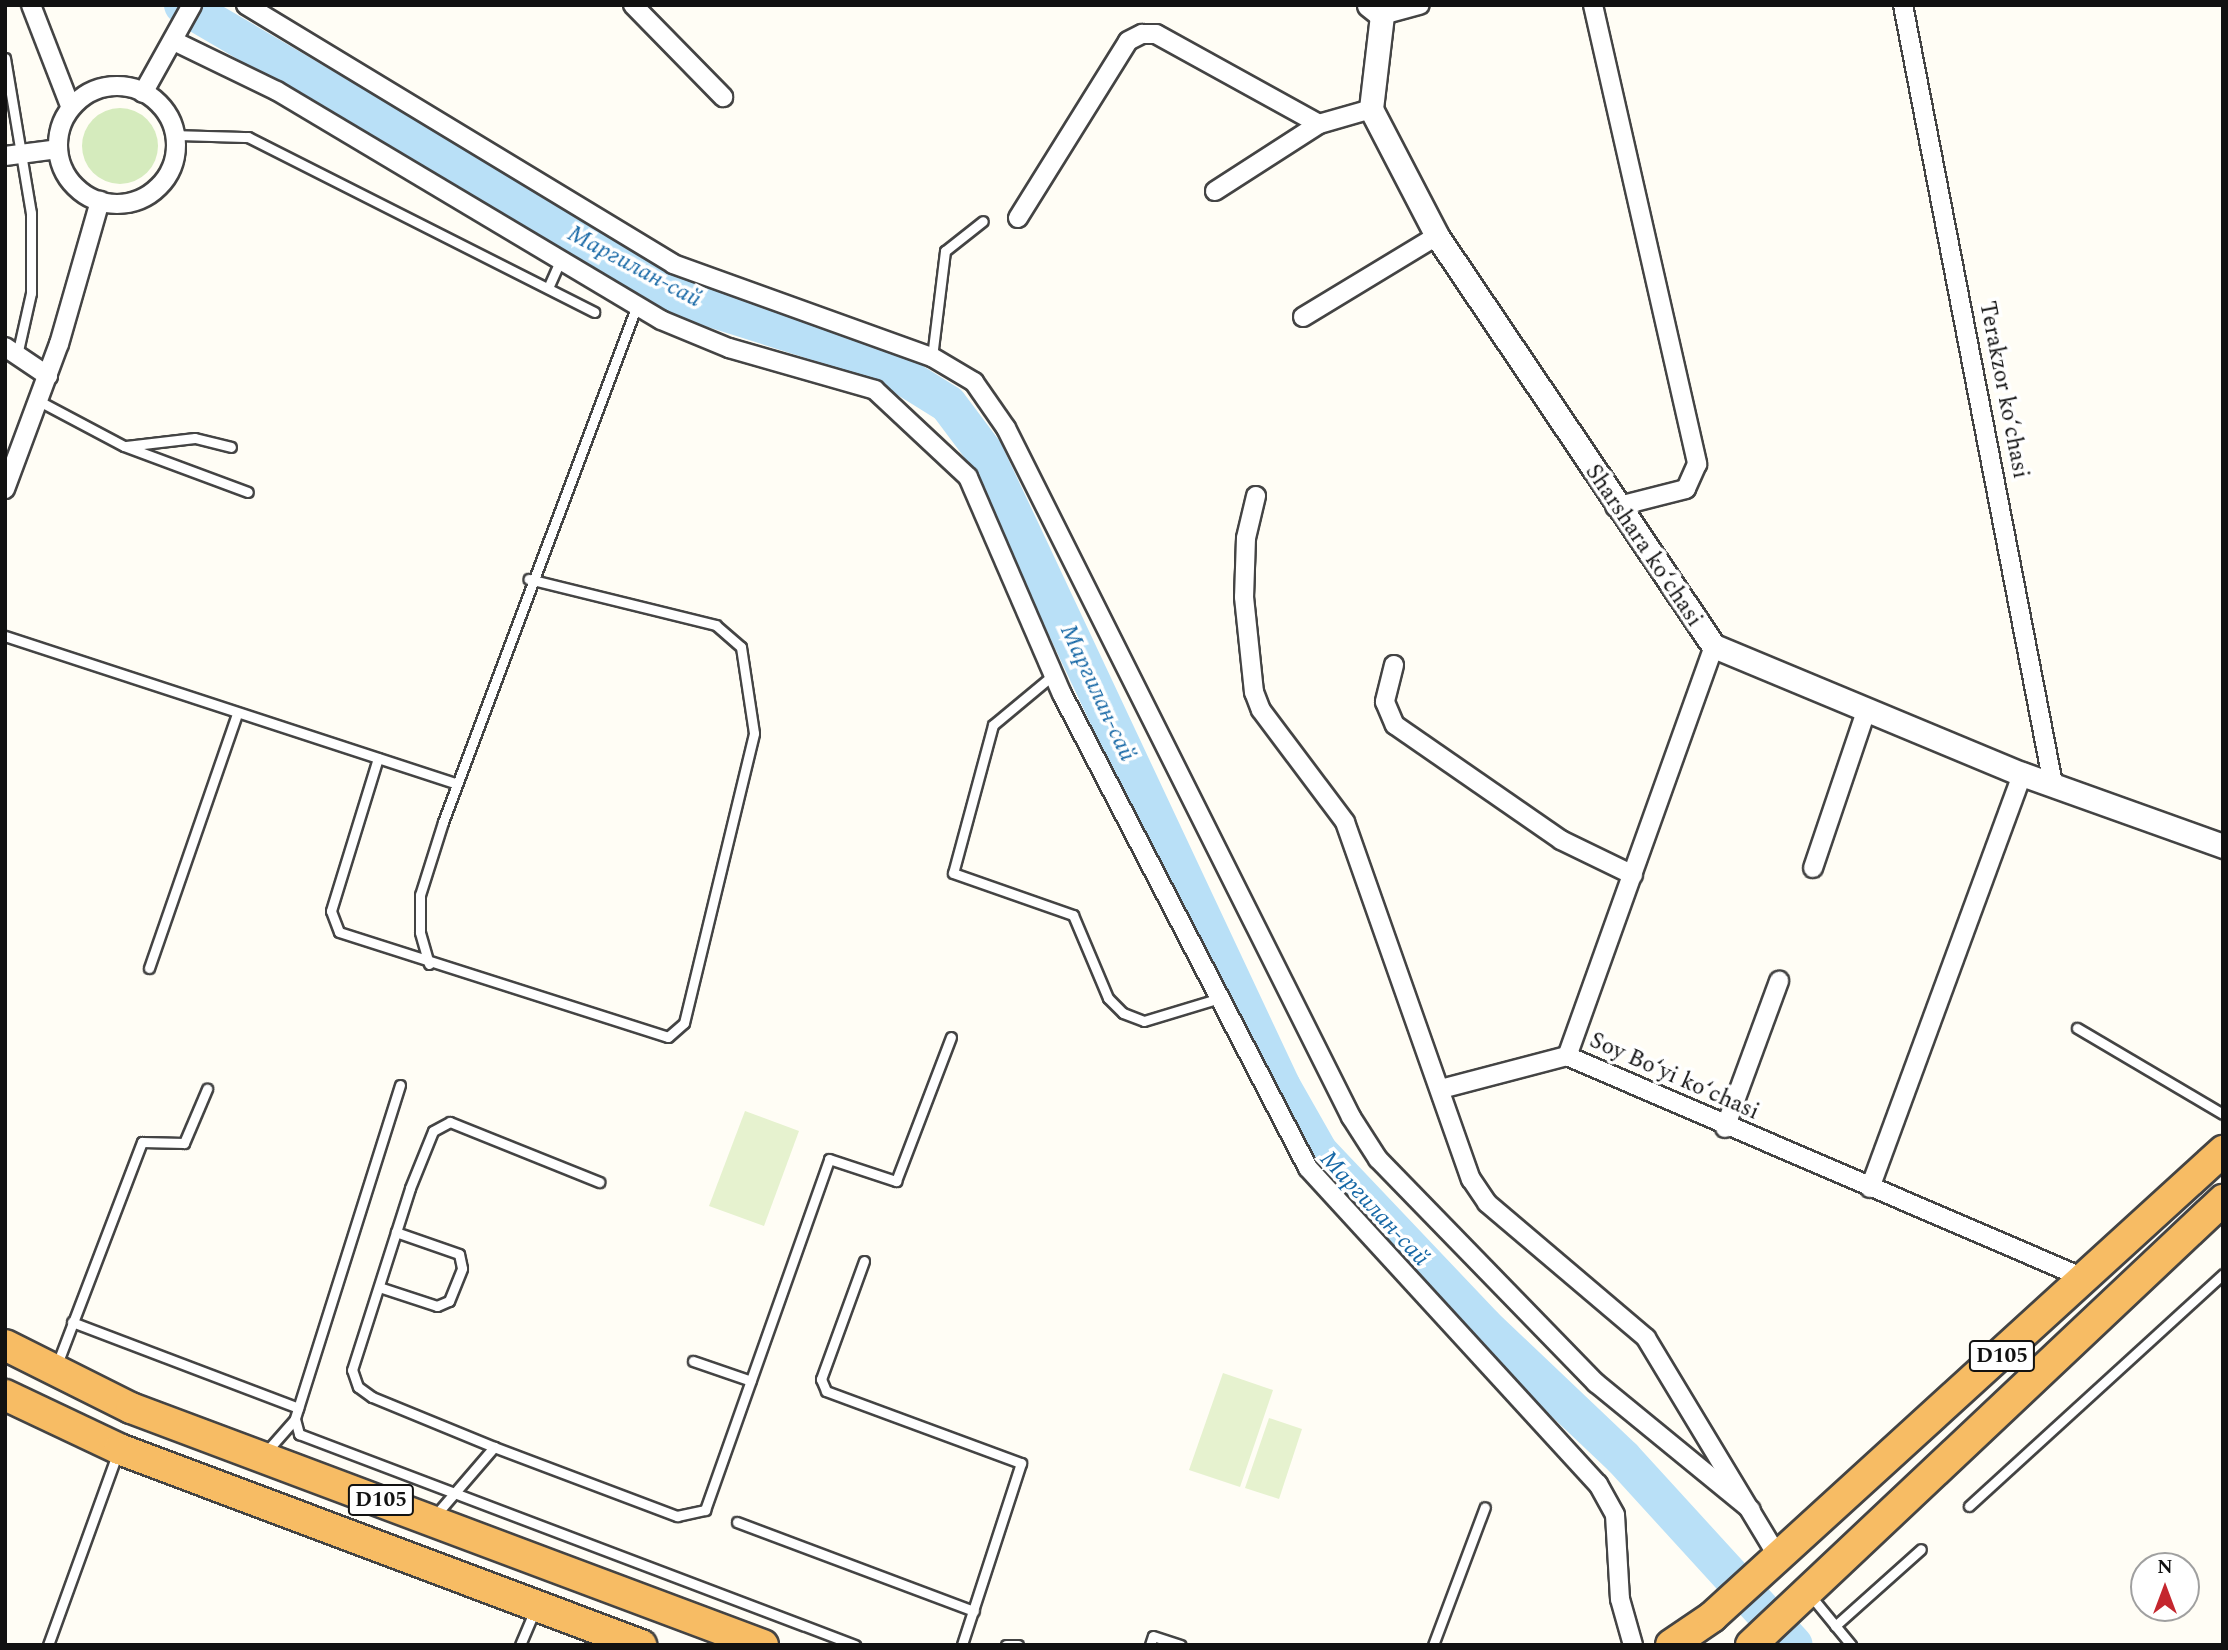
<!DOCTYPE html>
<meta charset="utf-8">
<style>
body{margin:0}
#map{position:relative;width:2228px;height:1650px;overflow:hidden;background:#fffdf5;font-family:Spectral,serif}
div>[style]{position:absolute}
.green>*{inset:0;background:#d5ebbd}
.round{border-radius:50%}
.pitch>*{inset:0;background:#e6f2cf}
.river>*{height:38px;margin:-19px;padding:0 19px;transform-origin:19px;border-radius:19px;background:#b9e0f7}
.roads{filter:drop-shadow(2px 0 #444) drop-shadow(-2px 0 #444) drop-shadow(0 2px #444) drop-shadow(0 -2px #444)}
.service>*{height:9px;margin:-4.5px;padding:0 4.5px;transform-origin:4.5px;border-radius:4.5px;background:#fff}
.minor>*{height:18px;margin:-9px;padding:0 9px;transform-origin:9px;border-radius:9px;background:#fff}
.minor>.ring{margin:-9px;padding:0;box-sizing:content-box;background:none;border:18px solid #fff;border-radius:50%}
.tertiary>*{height:23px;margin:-11.5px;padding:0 11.5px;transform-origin:11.5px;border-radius:11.5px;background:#fff}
.trunk>*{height:30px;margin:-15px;padding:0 15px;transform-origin:15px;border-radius:15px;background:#f7bc64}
span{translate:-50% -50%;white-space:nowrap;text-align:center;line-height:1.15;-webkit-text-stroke:7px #fff;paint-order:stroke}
.shield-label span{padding:2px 5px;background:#fff;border:2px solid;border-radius:5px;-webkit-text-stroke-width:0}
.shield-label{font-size:21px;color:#111;font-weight:700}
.street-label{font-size:23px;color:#111}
.water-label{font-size:24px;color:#1768a6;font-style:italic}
.frame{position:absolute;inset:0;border:7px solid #111;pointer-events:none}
.north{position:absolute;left:2130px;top:1552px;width:70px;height:70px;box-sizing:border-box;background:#fff;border:2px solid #a0a0a0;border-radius:50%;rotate:0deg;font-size:19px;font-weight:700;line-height:28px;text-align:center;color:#111}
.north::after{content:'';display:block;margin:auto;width:24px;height:32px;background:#c4262e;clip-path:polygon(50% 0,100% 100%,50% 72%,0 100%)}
</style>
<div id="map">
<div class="green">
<div class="round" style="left:82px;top:108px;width:76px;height:76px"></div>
</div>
<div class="pitch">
<div style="clip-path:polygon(745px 1111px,799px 1131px,764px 1226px,709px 1206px)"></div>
<div style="clip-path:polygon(1223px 1373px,1273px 1390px,1240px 1487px,1189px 1470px)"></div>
<div style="clip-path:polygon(1269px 1418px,1302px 1429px,1279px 1499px,1245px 1488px)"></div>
</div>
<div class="river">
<div style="left:183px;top:5px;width:582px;rotate:30.44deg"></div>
<div style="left:685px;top:300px;width:203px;rotate:17.5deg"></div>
<div style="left:879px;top:361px;width:81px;rotate:31.9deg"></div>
<div style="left:948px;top:404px;width:60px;rotate:53.1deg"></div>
<div style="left:984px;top:452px;width:701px;rotate:64.86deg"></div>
<div style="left:1282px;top:1087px;width:75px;rotate:60.4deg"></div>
<div style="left:1319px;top:1152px;width:240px;rotate:46.5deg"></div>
<div style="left:1484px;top:1326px;width:192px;rotate:43.5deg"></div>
<div style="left:1623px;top:1458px;width:253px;rotate:47.6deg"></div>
</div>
<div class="roads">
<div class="service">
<div style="left:5px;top:58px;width:157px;rotate:80.5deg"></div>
<div style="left:31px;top:213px;width:80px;rotate:90deg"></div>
<div style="left:31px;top:293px;width:64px;rotate:102.7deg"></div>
<div style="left:175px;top:135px;width:73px;rotate:1.6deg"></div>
<div style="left:248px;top:137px;width:388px;rotate:26.8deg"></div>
<div style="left:548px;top:288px;width:30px;rotate:-66deg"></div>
<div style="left:932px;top:357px;width:107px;rotate:-83deg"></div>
<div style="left:945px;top:251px;width:48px;rotate:-38.3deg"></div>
<div style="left:39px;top:401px;width:96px;rotate:27.9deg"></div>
<div style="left:124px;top:446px;width:132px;rotate:20.4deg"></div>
<div style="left:126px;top:446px;width:69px;rotate:-6.6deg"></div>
<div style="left:195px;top:438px;width:37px;rotate:14deg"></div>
<div style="left:5px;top:636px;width:473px;rotate:18.1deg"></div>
<div style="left:1053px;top:675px;width:78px;rotate:140.2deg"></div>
<div style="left:993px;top:725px;width:153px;rotate:105.1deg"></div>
<div style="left:953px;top:873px;width:127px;rotate:19.3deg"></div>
<div style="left:1073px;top:915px;width:90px;rotate:67.1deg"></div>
<div style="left:1108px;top:998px;width:21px;rotate:45deg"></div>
<div style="left:1123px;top:1013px;width:22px;rotate:21deg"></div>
<div style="left:1144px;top:1021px;width:76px;rotate:-16.8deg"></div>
<div style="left:378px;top:758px;width:160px;rotate:107.1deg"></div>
<div style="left:331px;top:911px;width:22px;rotate:69deg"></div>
<div style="left:339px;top:932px;width:345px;rotate:17.7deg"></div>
<div style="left:668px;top:1037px;width:21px;rotate:-41deg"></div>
<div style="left:684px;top:1023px;width:298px;rotate:-76.4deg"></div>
<div style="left:754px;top:733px;width:87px;rotate:-98.6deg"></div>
<div style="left:741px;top:647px;width:33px;rotate:-139deg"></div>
<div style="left:716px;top:625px;width:193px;rotate:-166.2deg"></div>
<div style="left:429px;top:964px;width:33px;rotate:-106deg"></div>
<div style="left:420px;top:932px;width:37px;rotate:-90deg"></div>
<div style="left:420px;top:895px;width:77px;rotate:-72.5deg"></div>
<div style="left:443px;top:822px;width:552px;rotate:-69.43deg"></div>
<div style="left:149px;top:968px;width:269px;rotate:-70.9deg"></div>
<div style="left:2077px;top:1028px;width:169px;rotate:30.5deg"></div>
<div style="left:400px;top:1085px;width:350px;rotate:107.5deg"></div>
<div style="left:295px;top:1419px;width:16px;rotate:75deg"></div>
<div style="left:299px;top:1434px;width:595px;rotate:20.78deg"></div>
<div style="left:864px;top:1261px;width:126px;rotate:110deg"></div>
<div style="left:821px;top:1379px;width:13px;rotate:67deg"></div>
<div style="left:826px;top:1391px;width:208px;rotate:20.3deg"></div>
<div style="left:1021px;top:1463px;width:191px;rotate:108deg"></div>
<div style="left:379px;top:1287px;width:61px;rotate:18.1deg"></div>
<div style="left:437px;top:1306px;width:13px;rotate:-23deg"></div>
<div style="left:449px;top:1301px;width:35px;rotate:-68deg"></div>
<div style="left:462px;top:1268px;width:14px;rotate:-102deg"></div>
<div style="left:459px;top:1254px;width:67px;rotate:-160.8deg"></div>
<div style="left:72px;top:1322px;width:242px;rotate:20.8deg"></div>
<div style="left:693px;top:1361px;width:61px;rotate:19deg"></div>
<div style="left:56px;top:1367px;width:241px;rotate:-69.1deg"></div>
<div style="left:142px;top:1142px;width:42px;rotate:1.4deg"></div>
<div style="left:184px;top:1143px;width:59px;rotate:-66.9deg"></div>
<div style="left:494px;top:1447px;width:132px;rotate:-157.7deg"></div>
<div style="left:372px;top:1397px;width:17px;rotate:-144deg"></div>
<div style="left:358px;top:1387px;width:18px;rotate:-109deg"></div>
<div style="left:352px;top:1370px;width:191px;rotate:-72.3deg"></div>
<div style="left:410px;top:1188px;width:61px;rotate:-68deg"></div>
<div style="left:433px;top:1131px;width:19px;rotate:-28deg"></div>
<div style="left:450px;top:1122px;width:161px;rotate:21.9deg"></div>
<div style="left:266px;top:1452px;width:44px;rotate:-48.7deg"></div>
<div style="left:1969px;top:1506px;width:344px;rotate:-42.4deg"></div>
<div style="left:433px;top:1518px;width:94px;rotate:-49.3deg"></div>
<div style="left:494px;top:1447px;width:196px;rotate:20.7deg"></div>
<div style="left:677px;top:1516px;width:29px;rotate:-12deg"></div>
<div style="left:705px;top:1510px;width:372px;rotate:-70.5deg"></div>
<div style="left:829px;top:1159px;width:71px;rotate:18.2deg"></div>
<div style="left:896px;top:1181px;width:154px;rotate:-69.1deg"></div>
<div style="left:737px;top:1522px;width:253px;rotate:20.6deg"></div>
<div style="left:1810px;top:1595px;width:65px;rotate:50.6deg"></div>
<div style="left:1835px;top:1626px;width:115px;rotate:-41.8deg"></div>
<div style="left:48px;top:1645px;width:203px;rotate:-70.1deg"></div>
<div style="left:520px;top:1645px;width:38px;rotate:-67deg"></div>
<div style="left:1006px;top:1645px;width:12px"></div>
<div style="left:1150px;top:1645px;width:9px;rotate:-72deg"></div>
<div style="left:1153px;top:1636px;width:29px;rotate:18deg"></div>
<div style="left:1433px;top:1645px;width:147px;rotate:-69.4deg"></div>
</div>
<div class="minor">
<div style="left:31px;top:5px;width:110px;rotate:68.8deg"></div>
<div style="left:246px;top:5px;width:499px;rotate:31.2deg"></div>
<div style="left:673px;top:264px;width:275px;rotate:19.8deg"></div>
<div style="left:932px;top:357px;width:49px;rotate:30.8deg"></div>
<div style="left:974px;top:382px;width:56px;rotate:55.2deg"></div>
<div style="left:1006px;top:428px;width:771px;rotate:63.4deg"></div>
<div style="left:1351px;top:1117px;width:50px;rotate:57.3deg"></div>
<div style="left:1378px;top:1159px;width:313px;rotate:45.8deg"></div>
<div style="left:1596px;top:1383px;width:200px;rotate:39.3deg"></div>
<div style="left:633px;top:5px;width:129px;rotate:45.6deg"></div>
<div style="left:1593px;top:5px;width:471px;rotate:77.2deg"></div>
<div style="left:1697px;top:464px;width:27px;rotate:114deg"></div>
<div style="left:1686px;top:489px;width:73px;rotate:165.8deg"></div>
<div style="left:1903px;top:5px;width:793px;rotate:79.1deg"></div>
<div style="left:1382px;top:15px;width:39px;rotate:-15deg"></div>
<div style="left:174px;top:41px;width:114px;rotate:25.9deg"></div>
<div style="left:277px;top:91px;width:447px;rotate:30.8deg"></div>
<div style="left:661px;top:320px;width:74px;rotate:22.4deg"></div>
<div style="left:729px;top:348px;width:152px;rotate:16deg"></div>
<div style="left:875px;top:390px;width:127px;rotate:43.1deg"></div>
<div style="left:968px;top:477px;width:236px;rotate:66.6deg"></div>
<div style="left:1062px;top:694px;width:534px;rotate:62.57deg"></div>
<div style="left:1308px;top:1168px;width:429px;rotate:47.5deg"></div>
<div style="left:1598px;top:1484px;width:35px;rotate:61deg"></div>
<div style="left:1615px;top:1515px;width:84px;rotate:86.6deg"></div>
<div style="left:1620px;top:1599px;width:48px;rotate:74.2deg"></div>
<div class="ring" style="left:58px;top:86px;width:100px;height:100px"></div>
<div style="left:143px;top:93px;width:101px;rotate:-60.9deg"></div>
<div style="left:5px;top:156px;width:53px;rotate:-7.5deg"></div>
<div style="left:1215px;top:191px;width:124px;rotate:-32.8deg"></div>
<div style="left:1319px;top:124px;width:54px;rotate:-16.1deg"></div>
<div style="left:1018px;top:218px;width:208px;rotate:-58.1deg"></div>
<div style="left:1128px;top:41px;width:16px;rotate:-27deg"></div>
<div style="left:1142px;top:34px;width:14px"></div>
<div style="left:1156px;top:34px;width:186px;rotate:28.9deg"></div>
<div style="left:1303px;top:317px;width:157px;rotate:-31.2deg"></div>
<div style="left:5px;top:347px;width:52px;rotate:34deg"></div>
<div style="left:5px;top:489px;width:155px;rotate:-69.6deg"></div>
<div style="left:59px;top:344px;width:149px;rotate:-74deg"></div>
<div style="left:1256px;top:496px;width:43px;rotate:103.4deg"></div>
<div style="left:1246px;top:538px;width:59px;rotate:91.9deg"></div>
<div style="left:1244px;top:597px;width:96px;rotate:84deg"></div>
<div style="left:1254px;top:692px;width:19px;rotate:69deg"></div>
<div style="left:1261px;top:710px;width:140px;rotate:53.1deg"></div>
<div style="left:1345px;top:822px;width:379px;rotate:70.6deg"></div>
<div style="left:1471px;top:1179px;width:29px;rotate:56deg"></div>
<div style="left:1487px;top:1203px;width:209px;rotate:40.3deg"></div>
<div style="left:1646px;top:1338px;width:256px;rotate:58.9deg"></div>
<div style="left:1714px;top:646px;width:436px;rotate:109.7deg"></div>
<div style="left:1567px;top:1056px;width:565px;rotate:23.25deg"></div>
<div style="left:1394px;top:665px;width:38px;rotate:104deg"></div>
<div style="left:1385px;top:702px;width:25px;rotate:67deg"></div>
<div style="left:1395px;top:725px;width:202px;rotate:34.7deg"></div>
<div style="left:1561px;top:840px;width:80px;rotate:25.9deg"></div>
<div style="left:1813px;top:868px;width:166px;rotate:-71.3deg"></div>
<div style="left:1441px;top:1089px;width:130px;rotate:-14.7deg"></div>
<div style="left:1725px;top:1128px;width:157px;rotate:-69.8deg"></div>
<div style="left:1870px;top:1188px;width:441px;rotate:-69.8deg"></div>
</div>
<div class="tertiary">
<div style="left:1369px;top:5px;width:16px;rotate:38deg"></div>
<div style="left:1382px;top:15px;width:95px;rotate:96.7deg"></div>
<div style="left:1371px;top:109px;width:143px;rotate:62.5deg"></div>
<div style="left:1437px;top:236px;width:495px;rotate:56deg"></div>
<div style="left:1714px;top:646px;width:334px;rotate:22.6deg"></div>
<div style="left:2022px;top:774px;width:214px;rotate:19.7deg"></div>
</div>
<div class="trunk">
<div style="left:5px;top:1345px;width:141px;rotate:26.6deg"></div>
<div style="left:131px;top:1408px;width:675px;rotate:20.56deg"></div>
<div style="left:5px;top:1395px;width:126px;rotate:25.3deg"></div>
<div style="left:119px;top:1449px;width:558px;rotate:20.58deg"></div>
<div style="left:1671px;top:1645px;width:50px;rotate:-34.3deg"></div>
<div style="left:1712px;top:1617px;width:692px;rotate:-42.36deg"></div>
<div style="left:1751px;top:1645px;width:649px;rotate:-43.31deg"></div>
</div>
</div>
<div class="shield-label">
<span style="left:2002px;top:1356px">D105</span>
<span style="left:381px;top:1500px">D105</span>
</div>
<div class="street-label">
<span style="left:2003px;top:390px;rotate:79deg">Terakzor koʻchasi</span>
<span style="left:1643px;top:546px;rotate:56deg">Sharshara koʻchasi</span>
<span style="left:1674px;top:1077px;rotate:24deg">Soy Boʻyi koʻchasi</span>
</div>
<div class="water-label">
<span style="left:634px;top:267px;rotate:28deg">Маргилан-сай</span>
<span style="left:1097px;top:693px;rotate:65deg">Маргилан-сай</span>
<span style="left:1374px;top:1209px;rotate:47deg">Маргилан-сай</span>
</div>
<div class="frame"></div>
<div class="north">N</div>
</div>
